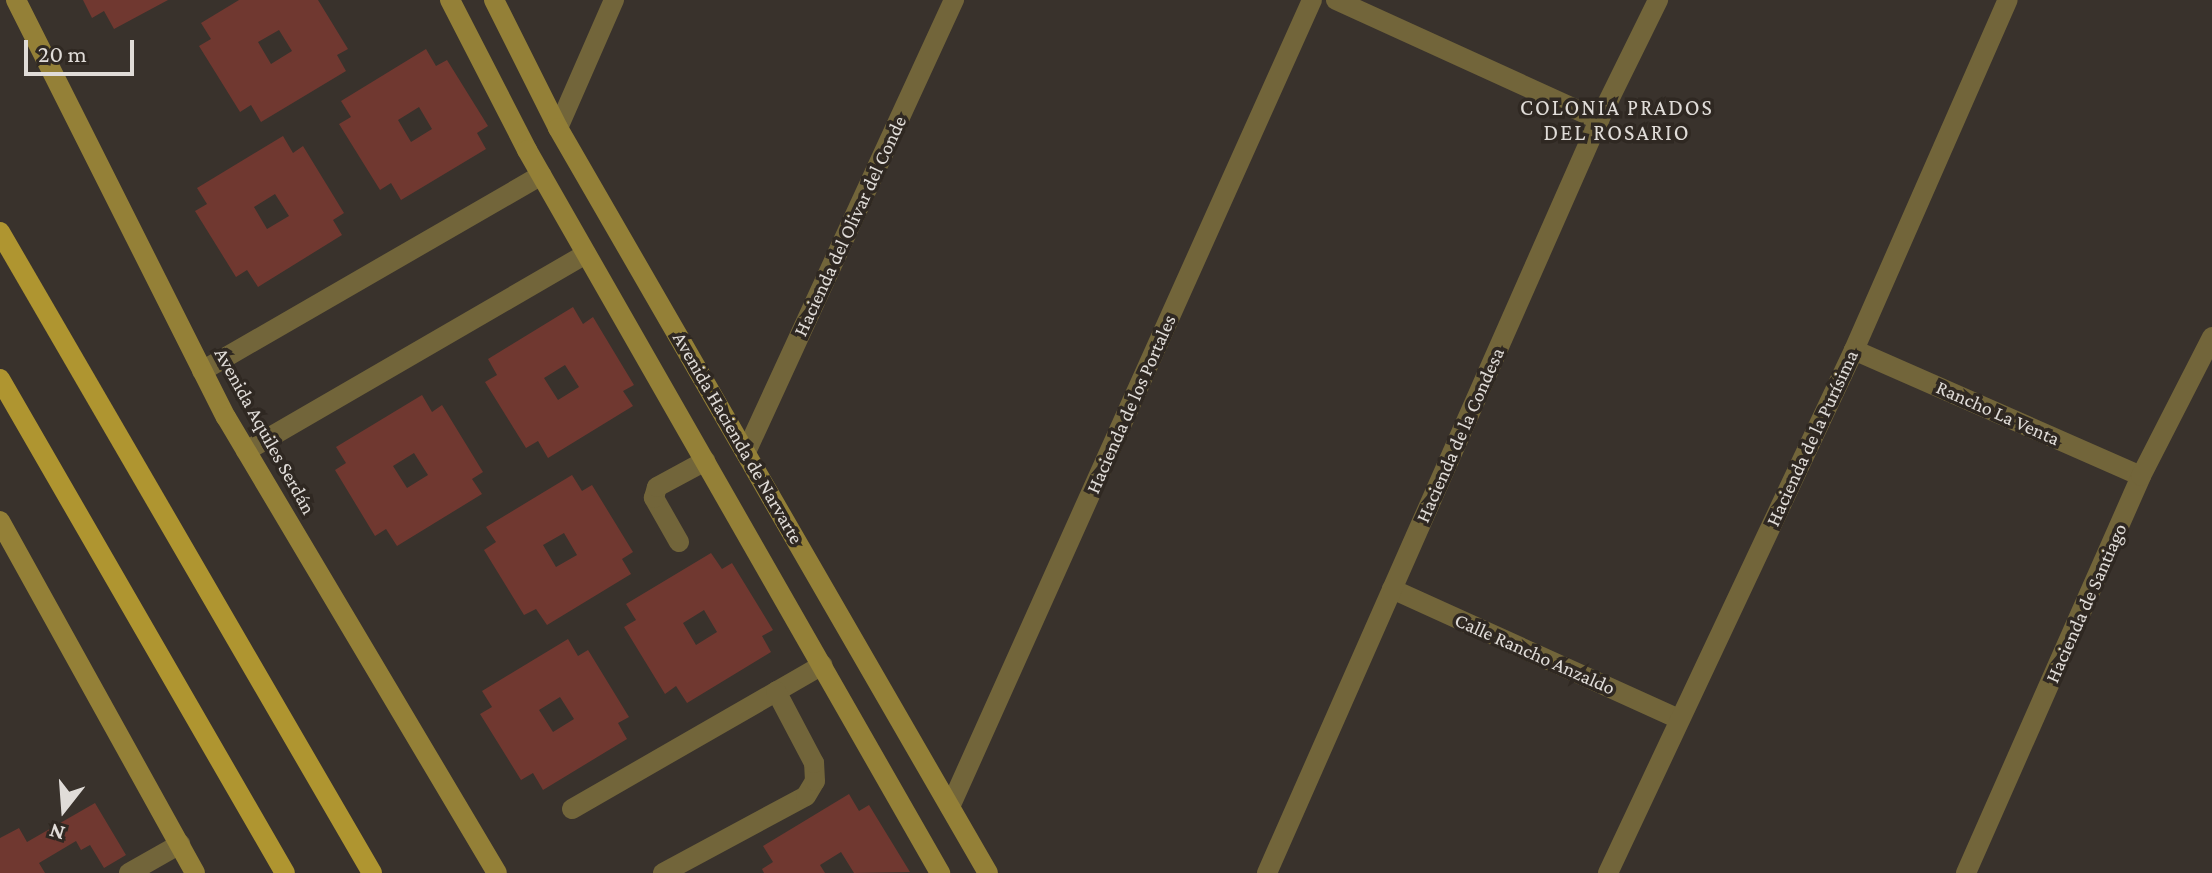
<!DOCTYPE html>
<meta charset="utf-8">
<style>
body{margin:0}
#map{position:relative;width:2212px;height:873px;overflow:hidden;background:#39322c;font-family:"Crimson Pro",serif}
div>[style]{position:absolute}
.building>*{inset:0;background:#703830}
.lane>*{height:20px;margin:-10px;padding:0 10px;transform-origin:10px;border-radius:10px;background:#72653a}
.street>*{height:20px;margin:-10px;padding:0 10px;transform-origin:10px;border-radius:10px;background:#72653a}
.secondary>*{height:20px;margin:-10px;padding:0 10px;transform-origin:10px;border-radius:10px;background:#948037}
.primary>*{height:20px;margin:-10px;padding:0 10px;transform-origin:10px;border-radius:10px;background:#af9530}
span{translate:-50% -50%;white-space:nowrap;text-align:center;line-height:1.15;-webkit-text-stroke:7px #2f2822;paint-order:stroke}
.street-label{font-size:20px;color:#e0dcd8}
.neighbourhood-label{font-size:22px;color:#e0dcd8;letter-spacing:2px}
.north{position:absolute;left:24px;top:769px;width:80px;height:80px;-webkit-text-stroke:6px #2f2822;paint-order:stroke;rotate:197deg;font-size:22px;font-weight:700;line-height:32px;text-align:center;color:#e0dcd8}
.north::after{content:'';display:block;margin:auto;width:28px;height:36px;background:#e0dcd8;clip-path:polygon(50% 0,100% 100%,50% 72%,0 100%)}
.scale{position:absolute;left:24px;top:40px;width:110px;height:36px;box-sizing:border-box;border:4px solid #e0dcd8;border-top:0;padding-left:10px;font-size:24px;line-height:28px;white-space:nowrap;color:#e0dcd8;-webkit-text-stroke:6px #2f2822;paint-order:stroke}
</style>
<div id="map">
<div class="building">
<div style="clip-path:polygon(83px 0,168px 0,114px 29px,104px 11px,92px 18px)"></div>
<div style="clip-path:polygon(evenodd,239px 0,318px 0,348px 49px,337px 55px,346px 71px,261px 122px,251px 105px,240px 112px,199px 46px,211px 39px,201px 23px,239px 0,279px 30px,292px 51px,271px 64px,258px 42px,279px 30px)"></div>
<div style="clip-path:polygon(evenodd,426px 49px,436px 66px,447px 60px,488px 126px,477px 133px,486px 149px,401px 200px,391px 183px,380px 190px,339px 124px,351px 117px,341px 101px,426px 49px,419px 107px,432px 129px,411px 142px,398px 120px,419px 107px)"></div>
<div style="clip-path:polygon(evenodd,283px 136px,293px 153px,303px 146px,344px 213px,333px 220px,342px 235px,258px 287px,247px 270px,236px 277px,195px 211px,207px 204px,197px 188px,283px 136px,275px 194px,289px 216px,267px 229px,254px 207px,275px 194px)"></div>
<div style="clip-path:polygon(evenodd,573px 307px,583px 324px,593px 317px,634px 385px,623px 391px,633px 406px,548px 458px,538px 441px,526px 448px,485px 382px,497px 375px,488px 359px,573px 307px,565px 365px,579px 387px,558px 400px,544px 378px,565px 365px)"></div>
<div style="clip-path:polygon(evenodd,422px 395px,432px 412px,442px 405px,483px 472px,472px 479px,482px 494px,397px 546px,386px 529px,375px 536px,335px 470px,346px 463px,336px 447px,422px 395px,414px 453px,428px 475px,407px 488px,393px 466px,414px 453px)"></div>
<div style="clip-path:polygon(evenodd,572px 475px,582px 491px,592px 485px,633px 552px,622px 559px,631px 574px,547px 625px,536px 609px,524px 615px,484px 550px,496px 542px,486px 527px,572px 475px,564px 533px,577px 555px,556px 567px,543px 545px,564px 533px)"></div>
<div style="clip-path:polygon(evenodd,711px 553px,722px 569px,732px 563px,773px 630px,762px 636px,771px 652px,687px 703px,676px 686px,665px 694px,624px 627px,636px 620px,626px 604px,711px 553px,704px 610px,717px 632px,696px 645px,683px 623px,704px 610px)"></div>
<div style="clip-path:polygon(evenodd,568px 639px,578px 656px,588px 650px,629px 717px,618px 723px,627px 739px,543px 790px,533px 773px,521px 780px,480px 714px,492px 707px,482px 691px,568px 639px,560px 697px,574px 719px,553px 732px,539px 710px,560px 697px)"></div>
<div style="clip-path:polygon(849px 794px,859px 811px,869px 805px,910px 872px,854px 873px,841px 852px,820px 865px,825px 873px,764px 873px,762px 869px,773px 862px,763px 846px)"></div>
<div style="clip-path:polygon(95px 803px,126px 855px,104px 868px,90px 845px,81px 850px,76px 841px,39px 863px,45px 873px,0 873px,0 838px,19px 828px,27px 842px)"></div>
</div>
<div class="lane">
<div style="left:202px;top:371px;width:392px;rotate:-30deg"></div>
<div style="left:246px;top:451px;width:393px;rotate:-30.1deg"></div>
<div style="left:679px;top:542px;width:51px;rotate:-119.6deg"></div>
<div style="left:654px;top:498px;width:11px;rotate:-75deg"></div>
<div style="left:657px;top:487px;width:55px;rotate:-28.4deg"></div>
<div style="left:572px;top:809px;width:289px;rotate:-29.9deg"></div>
<div style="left:129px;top:873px;width:59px;rotate:-29.6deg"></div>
<div style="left:663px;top:873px;width:162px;rotate:-28.3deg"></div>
<div style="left:806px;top:796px;width:17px;rotate:-59deg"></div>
<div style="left:815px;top:781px;width:18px;rotate:-93deg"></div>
<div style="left:814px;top:763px;width:81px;rotate:-117.8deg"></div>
</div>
<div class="street">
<div style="left:1336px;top:0;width:289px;rotate:24.5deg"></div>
<div style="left:558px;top:128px;width:140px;rotate:-66.4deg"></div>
<div style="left:1854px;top:350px;width:313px;rotate:23.7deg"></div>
<div style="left:746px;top:452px;width:498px;rotate:-65.3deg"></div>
<div style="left:1392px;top:589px;width:314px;rotate:24.4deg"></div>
<div style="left:950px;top:807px;width:884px;rotate:-65.84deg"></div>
<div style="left:1267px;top:873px;width:823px;rotate:-66.21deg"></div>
<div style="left:1599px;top:120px;width:134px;rotate:-63.8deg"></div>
<div style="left:1608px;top:873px;width:578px;rotate:-64.81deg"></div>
<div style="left:1854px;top:350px;width:382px;rotate:-66.3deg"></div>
<div style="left:1966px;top:873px;width:434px;rotate:-66.2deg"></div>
<div style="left:2141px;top:476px;width:156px;rotate:-62.9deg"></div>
</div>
<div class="secondary">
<div style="left:16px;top:0;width:467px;rotate:63.3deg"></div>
<div style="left:226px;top:417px;width:530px;rotate:59.28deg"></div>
<div style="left:450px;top:0;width:169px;rotate:62.8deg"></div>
<div style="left:527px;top:150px;width:833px;rotate:60.26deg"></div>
<div style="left:494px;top:0;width:143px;rotate:63.4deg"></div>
<div style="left:558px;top:128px;width:860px;rotate:60.01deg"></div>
<div style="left:0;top:521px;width:402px;rotate:61deg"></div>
</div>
<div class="primary">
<div style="left:0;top:232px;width:741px;rotate:59.87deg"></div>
<div style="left:0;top:379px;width:570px;rotate:60.02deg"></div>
</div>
<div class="street-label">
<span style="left:850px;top:226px;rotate:-65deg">Hacienda del Olivar del Conde</span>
<span style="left:1131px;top:404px;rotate:-66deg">Hacienda de los Portales</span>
<span style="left:1998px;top:413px;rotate:24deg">Rancho La Venta</span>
<span style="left:265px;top:431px;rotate:61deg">Avenida Aquiles Serdán</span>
<span style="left:1460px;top:435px;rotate:-66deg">Hacienda de la Condesa</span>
<span style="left:738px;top:438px;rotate:60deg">Avenida Hacienda de Narvarte</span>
<span style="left:1812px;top:438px;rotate:-65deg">Hacienda de la Purísima</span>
<span style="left:2086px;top:603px;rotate:-66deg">Hacienda de Santiago</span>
<span style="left:1535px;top:654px;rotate:24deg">Calle Rancho Anzaldo</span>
</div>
<div class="neighbourhood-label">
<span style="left:1617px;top:120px">COLONIA PRADOS<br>DEL ROSARIO</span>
</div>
<div class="north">N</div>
<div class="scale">20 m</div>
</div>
